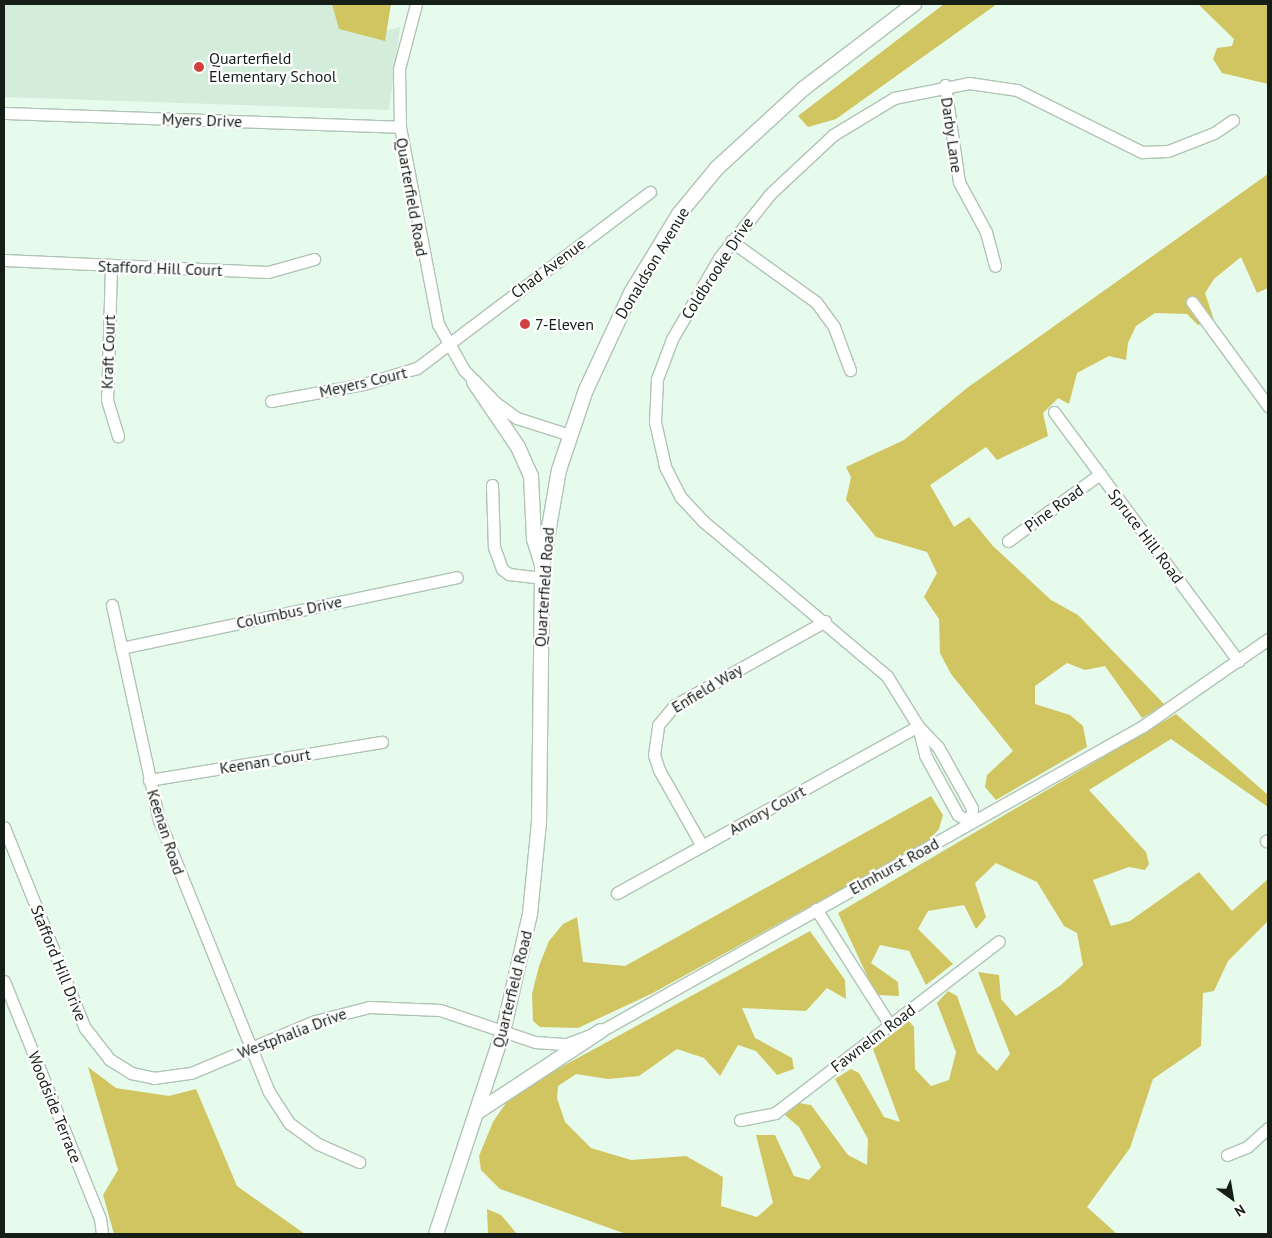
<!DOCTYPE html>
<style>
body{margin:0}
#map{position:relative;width:1272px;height:1238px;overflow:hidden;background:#e6fbeb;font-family:"PT Sans",sans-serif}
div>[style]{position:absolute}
.built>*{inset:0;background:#d3edda}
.forest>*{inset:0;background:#d1c562}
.roads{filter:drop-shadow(1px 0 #b0c4b5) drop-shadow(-1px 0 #b0c4b5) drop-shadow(0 1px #b0c4b5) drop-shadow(0 -1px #b0c4b5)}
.minor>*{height:11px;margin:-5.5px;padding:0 5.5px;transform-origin:5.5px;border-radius:5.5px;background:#fff}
.major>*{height:14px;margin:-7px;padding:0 7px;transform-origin:7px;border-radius:7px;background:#fff}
.dots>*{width:14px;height:14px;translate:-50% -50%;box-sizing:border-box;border:2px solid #fff;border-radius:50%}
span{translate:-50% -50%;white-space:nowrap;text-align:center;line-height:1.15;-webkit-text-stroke:4.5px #fff;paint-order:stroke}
.poi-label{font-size:16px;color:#161e18}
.left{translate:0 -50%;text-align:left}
.street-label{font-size:16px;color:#161e18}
.frame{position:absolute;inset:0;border:5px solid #161e18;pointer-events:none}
.north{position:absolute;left:1207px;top:1173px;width:50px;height:50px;-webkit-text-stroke:4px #fff;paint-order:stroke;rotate:148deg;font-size:14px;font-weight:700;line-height:20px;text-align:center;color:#161e18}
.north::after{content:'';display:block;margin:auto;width:18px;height:22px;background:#161e18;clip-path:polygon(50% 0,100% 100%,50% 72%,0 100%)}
</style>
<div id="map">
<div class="built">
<div style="clip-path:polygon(4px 4px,360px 4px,368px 36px,400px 27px,389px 110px,4px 97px)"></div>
</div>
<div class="forest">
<div style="clip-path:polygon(332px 4px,391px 4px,385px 41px,339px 29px)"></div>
<div style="clip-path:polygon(944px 4px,997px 4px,836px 119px,808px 127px,798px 116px)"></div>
<div style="clip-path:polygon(1198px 4px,1268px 4px,1268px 84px,1222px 73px,1213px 59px,1217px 48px,1232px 46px,1234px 39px)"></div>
<div style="clip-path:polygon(1268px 174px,1268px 288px,1257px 293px,1241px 257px,1214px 279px,1205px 293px,1214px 320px,1198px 325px,1187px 314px,1155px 313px,1136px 326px,1128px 343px,1126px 360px,1109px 356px,1077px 373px,1069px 404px,1058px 398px,1043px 413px,1048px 436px,997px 460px,986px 447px,930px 485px,954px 527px,969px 517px,993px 546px,1051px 600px,1078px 615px,1165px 705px,1142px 718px,1105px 666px,1085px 670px,1067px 663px,1035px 686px,1035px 704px,1070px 715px,1083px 726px,1087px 747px,996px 800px,985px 787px,987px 775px,1013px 751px,951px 674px,940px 653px,939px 619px,924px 597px,937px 573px,927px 552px,876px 537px,846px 500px,851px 477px,846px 467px,904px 440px,967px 388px)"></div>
<div style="clip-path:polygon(1176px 714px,1268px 795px,1268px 807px,1171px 739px,1089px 790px,1146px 852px,1149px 864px,1145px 870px,1129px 867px,1093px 880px,1111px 926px,1130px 921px,1199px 872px,1232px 911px,1268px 879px,1268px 921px,1228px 961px,1214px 991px,1203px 993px,1201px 1046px,1153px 1079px,1130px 1148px,1087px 1207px,1117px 1234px,626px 1234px,500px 1189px,481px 1170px,479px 1156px,493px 1122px,512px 1094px,810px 931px,845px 980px,846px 999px,827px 988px,806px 1011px,742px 1008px,755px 1038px,792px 1058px,794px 1069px,777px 1075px,756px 1051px,738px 1045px,720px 1076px,704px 1058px,677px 1049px,639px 1076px,608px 1079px,576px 1074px,558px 1086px,557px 1098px,565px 1122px,591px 1148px,631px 1160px,686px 1156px,723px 1177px,721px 1206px,757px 1217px,773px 1203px,756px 1135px,775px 1135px,794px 1176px,809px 1180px,821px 1167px,799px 1127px,785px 1115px,799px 1103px,811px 1105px,848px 1155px,867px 1165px,868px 1139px,835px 1079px,851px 1069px,859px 1073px,884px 1117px,900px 1122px,873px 1049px,909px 1021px,914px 1027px,915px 1069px,931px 1086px,949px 1080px,956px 1052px,937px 1003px,948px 991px,957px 996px,977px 1052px,997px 1071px,1010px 1054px,978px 972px,999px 975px,1001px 999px,1016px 1016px,1061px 985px,1083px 965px,1077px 933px,1064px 926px,1037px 882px,996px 863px,975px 883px,986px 917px,976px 929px,964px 905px,928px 911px,918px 929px,953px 964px,926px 985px,909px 951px,880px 945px,871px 963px,898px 982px,899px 996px,876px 995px,838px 913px)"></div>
<div style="clip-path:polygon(931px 796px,943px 815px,939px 829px,927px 842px,651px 994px,578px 1028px,540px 1027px,533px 1021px,532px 994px,539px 966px,549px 941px,563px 924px,577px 917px,583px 962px,625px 966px)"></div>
<div style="clip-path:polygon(88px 1067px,116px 1088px,169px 1096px,196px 1089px,237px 1186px,305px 1234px,114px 1234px,103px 1195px,118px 1170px)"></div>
<div style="clip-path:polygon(487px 1209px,501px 1215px,517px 1234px,488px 1234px)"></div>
</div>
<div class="roads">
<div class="minor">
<div style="left:416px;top:4px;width:67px;rotate:104.7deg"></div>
<div style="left:399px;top:69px;width:58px;rotate:89deg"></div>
<div style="left:400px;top:127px;width:201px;rotate:79.1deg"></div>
<div style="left:438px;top:324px;width:53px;rotate:60.5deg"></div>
<div style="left:464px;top:370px;width:46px;rotate:45.9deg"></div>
<div style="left:496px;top:403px;width:26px;rotate:36deg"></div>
<div style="left:517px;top:418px;width:56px;rotate:17.8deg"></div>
<div style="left:945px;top:85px;width:98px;rotate:81.8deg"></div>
<div style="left:959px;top:182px;width:57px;rotate:61.6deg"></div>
<div style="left:986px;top:232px;width:35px;rotate:75deg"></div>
<div style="left:4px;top:113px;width:396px;rotate:2deg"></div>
<div style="left:731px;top:241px;width:105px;rotate:35.7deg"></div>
<div style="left:816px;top:302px;width:31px;rotate:54deg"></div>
<div style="left:834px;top:327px;width:46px;rotate:69.6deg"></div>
<div style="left:4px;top:260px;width:264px;rotate:2.6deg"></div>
<div style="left:268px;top:272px;width:48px;rotate:-15.8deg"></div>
<div style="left:111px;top:267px;width:133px;rotate:91.7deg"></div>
<div style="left:107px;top:400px;width:38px;rotate:73deg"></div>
<div style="left:1192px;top:302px;width:129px;rotate:53.8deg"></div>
<div style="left:271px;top:401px;width:95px;rotate:-10.4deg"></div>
<div style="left:364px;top:384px;width:55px;rotate:-16.8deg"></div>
<div style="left:417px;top:368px;width:292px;rotate:-37.1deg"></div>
<div style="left:1054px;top:412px;width:310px;rotate:53.5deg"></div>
<div style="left:492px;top:485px;width:62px;rotate:88.2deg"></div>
<div style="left:494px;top:547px;width:23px;rotate:70deg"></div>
<div style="left:502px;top:569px;width:9px;rotate:36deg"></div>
<div style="left:509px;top:574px;width:32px;rotate:7deg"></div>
<div style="left:1008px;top:541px;width:114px;rotate:-36.1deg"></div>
<div style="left:112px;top:605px;width:220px;rotate:77.7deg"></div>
<div style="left:159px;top:820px;width:293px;rotate:68deg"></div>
<div style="left:269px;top:1092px;width:37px;rotate:57deg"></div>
<div style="left:289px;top:1123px;width:36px;rotate:36deg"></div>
<div style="left:318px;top:1144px;width:45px;rotate:23.7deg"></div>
<div style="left:121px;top:648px;width:343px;rotate:-11.9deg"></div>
<div style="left:918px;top:726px;width:30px;rotate:76deg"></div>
<div style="left:925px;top:755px;width:68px;rotate:61.2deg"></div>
<div style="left:958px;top:815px;width:15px;rotate:28deg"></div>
<div style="left:971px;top:822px;width:14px;rotate:-86deg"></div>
<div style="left:972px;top:808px;width:70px;rotate:-119.1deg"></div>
<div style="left:938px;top:747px;width:29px;rotate:-134deg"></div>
<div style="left:918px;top:726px;width:59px;rotate:-121.8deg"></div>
<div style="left:887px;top:676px;width:241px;rotate:-139.9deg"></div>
<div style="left:703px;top:521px;width:34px;rotate:-133deg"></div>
<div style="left:680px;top:496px;width:34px;rotate:-117deg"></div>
<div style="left:665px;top:466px;width:45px;rotate:-102.8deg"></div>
<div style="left:655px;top:422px;width:43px;rotate:-87.3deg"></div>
<div style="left:657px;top:379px;width:43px;rotate:-69.4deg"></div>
<div style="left:672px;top:339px;width:94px;rotate:-59.9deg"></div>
<div style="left:719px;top:258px;width:82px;rotate:-51.4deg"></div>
<div style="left:770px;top:194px;width:86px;rotate:-43.1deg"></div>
<div style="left:833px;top:135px;width:71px;rotate:-31.2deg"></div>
<div style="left:894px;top:98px;width:76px;rotate:-11.3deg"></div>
<div style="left:969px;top:83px;width:49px;rotate:8.3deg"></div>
<div style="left:1017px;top:90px;width:140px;rotate:26.4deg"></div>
<div style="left:1142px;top:152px;width:26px;rotate:-2deg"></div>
<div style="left:1168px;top:151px;width:49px;rotate:-21.4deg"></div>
<div style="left:1214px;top:133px;width:23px;rotate:-34deg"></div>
<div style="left:149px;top:780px;width:236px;rotate:-9.3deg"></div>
<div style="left:4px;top:827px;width:217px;rotate:68.1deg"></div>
<div style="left:85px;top:1028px;width:39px;rotate:52deg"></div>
<div style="left:109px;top:1059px;width:26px;rotate:32deg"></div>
<div style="left:131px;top:1073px;width:24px;rotate:12deg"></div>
<div style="left:154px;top:1078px;width:37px;rotate:-8deg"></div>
<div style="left:191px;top:1073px;width:134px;rotate:-22.8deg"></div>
<div style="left:315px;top:1021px;width:56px;rotate:-14.5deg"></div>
<div style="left:369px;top:1007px;width:71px;rotate:2.4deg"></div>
<div style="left:440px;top:1010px;width:100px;rotate:18.6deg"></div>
<div style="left:535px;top:1042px;width:32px;rotate:4deg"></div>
<div style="left:567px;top:1044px;width:36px;rotate:-21deg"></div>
<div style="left:601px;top:1031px;width:622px;rotate:-29.37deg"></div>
<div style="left:1143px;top:726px;width:152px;rotate:-34.8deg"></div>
<div style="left:1266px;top:841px;width:2px;rotate:-27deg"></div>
<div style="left:702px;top:846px;width:87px;rotate:-119.5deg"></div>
<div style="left:659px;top:770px;width:16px;rotate:-108deg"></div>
<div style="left:654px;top:755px;width:30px;rotate:-82deg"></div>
<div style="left:658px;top:725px;width:26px;rotate:-50deg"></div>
<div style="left:675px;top:705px;width:172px;rotate:-29.2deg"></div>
<div style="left:617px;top:893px;width:344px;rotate:-29deg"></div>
<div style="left:816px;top:909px;width:138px;rotate:57.5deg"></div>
<div style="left:4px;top:981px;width:257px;rotate:68deg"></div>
<div style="left:100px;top:1219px;width:15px;rotate:82deg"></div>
<div style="left:740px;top:1120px;width:36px;rotate:-11deg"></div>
<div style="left:775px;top:1113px;width:282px;rotate:-37.5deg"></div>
<div style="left:1227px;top:1155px;width:22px;rotate:-22deg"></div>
<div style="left:1247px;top:1147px;width:28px;rotate:-42deg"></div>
</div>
<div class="major">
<div style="left:474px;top:382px;width:78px;rotate:55.9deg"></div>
<div style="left:518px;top:447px;width:32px;rotate:66deg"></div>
<div style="left:531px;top:476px;width:63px;rotate:87.3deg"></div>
<div style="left:534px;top:539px;width:24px;rotate:73deg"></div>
<div style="left:476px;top:1113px;width:149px;rotate:-33.3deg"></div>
<div style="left:436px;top:1234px;width:213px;rotate:-71.7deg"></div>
<div style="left:503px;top:1032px;width:121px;rotate:-77.1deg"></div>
<div style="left:530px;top:914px;width:91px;rotate:-84.4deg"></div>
<div style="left:539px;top:823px;width:255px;rotate:-89.3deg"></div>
<div style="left:542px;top:568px;width:99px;rotate:-80.2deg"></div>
<div style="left:559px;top:470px;width:84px;rotate:-71.4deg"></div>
<div style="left:586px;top:390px;width:107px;rotate:-65.1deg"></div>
<div style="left:631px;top:293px;width:92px;rotate:-58.7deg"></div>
<div style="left:679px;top:214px;width:60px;rotate:-50.4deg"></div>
<div style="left:717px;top:168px;width:117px;rotate:-42.6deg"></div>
<div style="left:803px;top:89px;width:140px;rotate:-37.4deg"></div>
</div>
</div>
<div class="dots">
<div style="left:199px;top:67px;background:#d1423e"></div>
<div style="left:525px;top:324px;background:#d1423e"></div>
</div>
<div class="poi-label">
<span class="left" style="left:209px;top:67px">Quarterfield<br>Elementary School</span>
<span class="left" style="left:535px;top:324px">7-Eleven</span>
</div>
<div class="street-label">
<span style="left:202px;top:120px;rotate:2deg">Myers Drive</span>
<span style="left:952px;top:135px;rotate:82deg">Darby Lane</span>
<span style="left:412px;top:197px;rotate:80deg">Quarterfield Road</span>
<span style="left:652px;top:263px;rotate:-59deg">Donaldson Avenue</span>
<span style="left:160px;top:268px;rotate:2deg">Stafford Hill Court</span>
<span style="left:548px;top:268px;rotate:-37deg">Chad Avenue</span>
<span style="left:717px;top:268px;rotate:-57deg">Coldbrooke Drive</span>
<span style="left:108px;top:352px;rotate:-88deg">Kraft Court</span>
<span style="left:363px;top:382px;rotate:-13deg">Meyers Court</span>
<span style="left:1054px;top:508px;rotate:-36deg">Pine Road</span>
<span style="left:1146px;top:536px;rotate:53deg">Spruce Hill Road</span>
<span style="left:544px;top:587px;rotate:-86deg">Quarterfield Road</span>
<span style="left:289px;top:612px;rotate:-12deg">Columbus Drive</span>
<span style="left:707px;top:688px;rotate:-31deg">Enfield Way</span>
<span style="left:265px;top:761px;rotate:-9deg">Keenan Court</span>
<span style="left:767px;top:810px;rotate:-29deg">Amory Court</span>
<span style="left:166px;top:832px;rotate:72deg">Keenan Road</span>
<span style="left:894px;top:866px;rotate:-29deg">Elmhurst Road</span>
<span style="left:59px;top:963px;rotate:68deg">Stafford Hill Drive</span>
<span style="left:512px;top:989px;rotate:-76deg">Quarterfield Road</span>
<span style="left:292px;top:1033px;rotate:-21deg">Westphalia Drive</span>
<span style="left:873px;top:1038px;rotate:-37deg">Fawnelm Road</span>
<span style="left:55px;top:1107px;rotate:68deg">Woodside Terrace</span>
</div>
<div class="frame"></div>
<div class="north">N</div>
</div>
